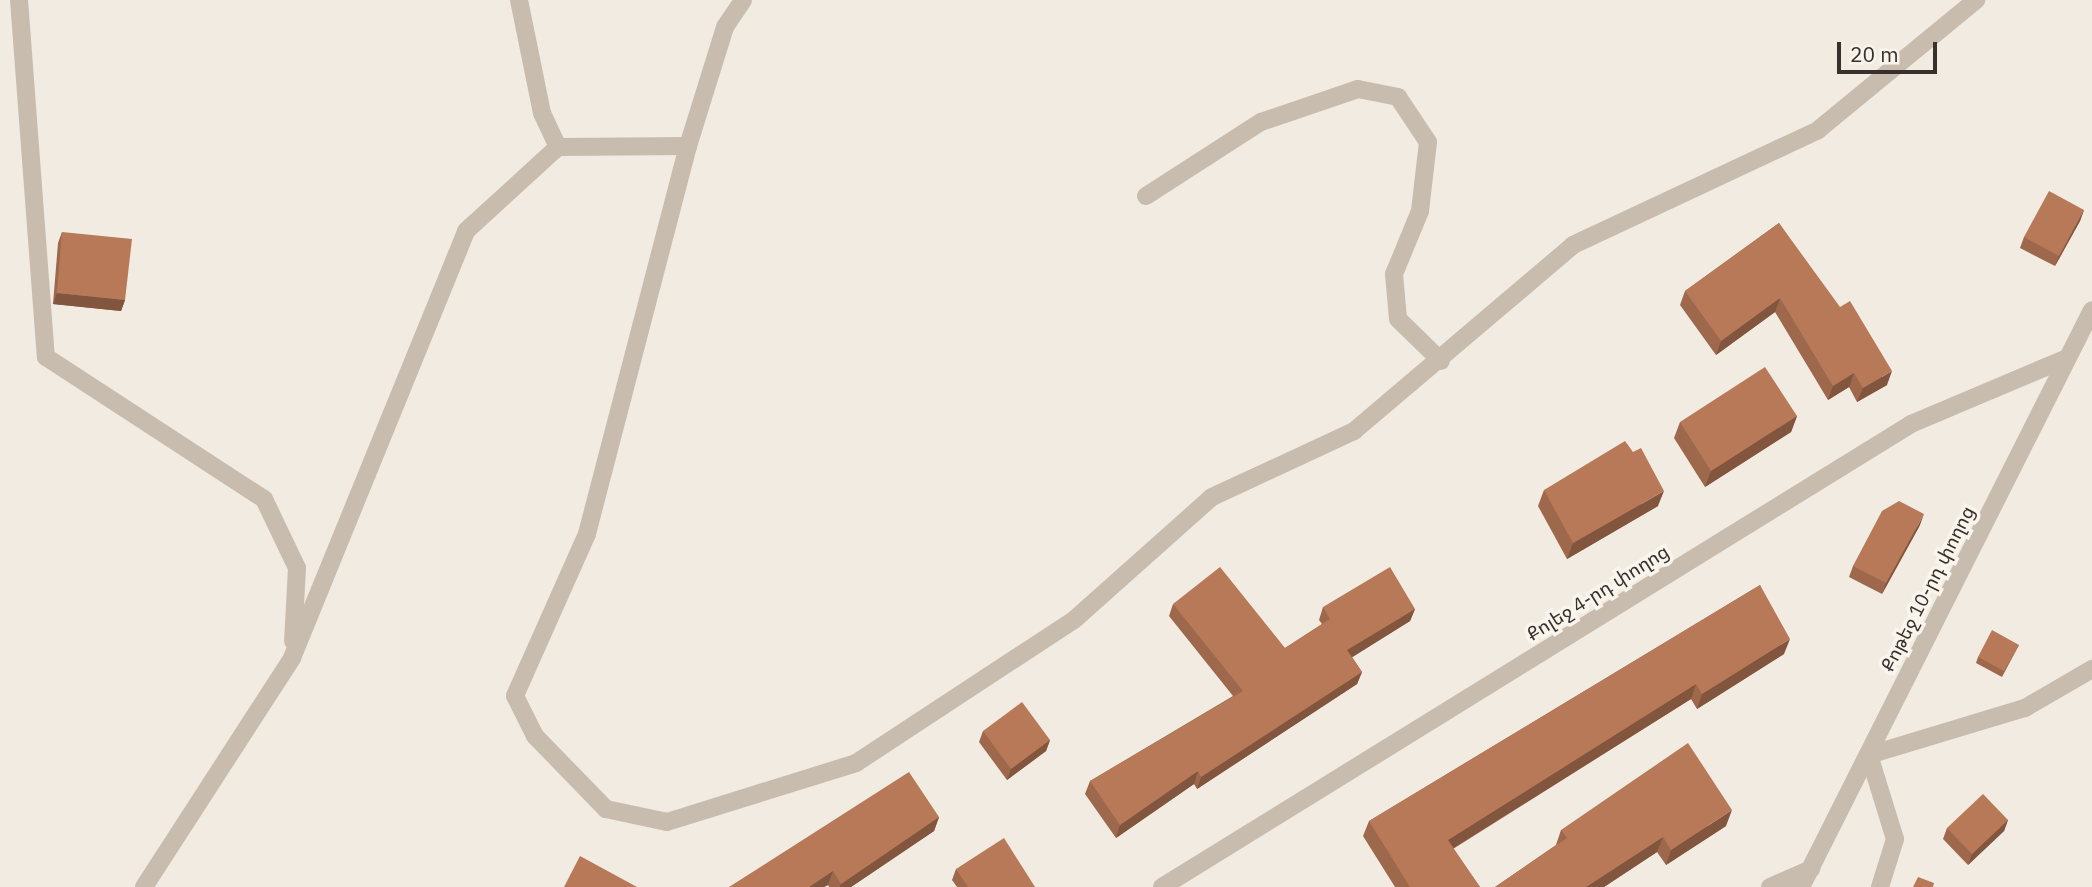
<!DOCTYPE html>
<meta charset="utf-8">
<style>
body{margin:0}
#map{position:relative;width:2092px;height:887px;overflow:hidden;background:#f1ebe1;font-family:"IBM Plex Sans","Noto Sans Armenian",sans-serif}
div>[style]{position:absolute}
.minor>*{height:18px;margin:-9px;padding:0 9px;transform-origin:9px;border-radius:9px;background:#c8bcae}
.wall>*{inset:0;background:#9e684c}
.shaded-wall>*{inset:0;background:#81553e}
.building>*{inset:0;background:#b87958}
span{translate:-50% -50%;white-space:nowrap;text-align:center;line-height:1.15;-webkit-text-stroke:7px #f9f5ed;paint-order:stroke}
.street-label{font-size:19px;color:#37302c}
.scale{position:absolute;left:1837px;top:42px;width:100px;height:32px;box-sizing:border-box;border:4px solid #37302c;border-top:0;padding-left:9px;font-size:21px;line-height:24px;white-space:nowrap;color:#37302c;-webkit-text-stroke:5px #f9f5ed;paint-order:stroke}
</style>
<div id="map">
<div class="minor">
<div style="left:19px;top:0;width:358px;rotate:85.7deg"></div>
<div style="left:46px;top:357px;width:260px;rotate:33.1deg"></div>
<div style="left:264px;top:499px;width:76px;rotate:64.4deg"></div>
<div style="left:297px;top:568px;width:73px;rotate:93.1deg"></div>
<div style="left:519px;top:0;width:115px;rotate:78.5deg"></div>
<div style="left:542px;top:113px;width:38px;rotate:65deg"></div>
<div style="left:688px;top:146px;width:125px;rotate:-72.7deg"></div>
<div style="left:725px;top:27px;width:32px;rotate:-56deg"></div>
<div style="left:1146px;top:196px;width:137px;rotate:-32.8deg"></div>
<div style="left:1261px;top:122px;width:102px;rotate:-18.8deg"></div>
<div style="left:1358px;top:89px;width:41px;rotate:11.3deg"></div>
<div style="left:1398px;top:97px;width:54px;rotate:56.3deg"></div>
<div style="left:1428px;top:142px;width:69px;rotate:96.6deg"></div>
<div style="left:1420px;top:211px;width:68px;rotate:112.4deg"></div>
<div style="left:1394px;top:274px;width:45px;rotate:84.9deg"></div>
<div style="left:1398px;top:319px;width:60px;rotate:44.3deg"></div>
<div style="left:144px;top:887px;width:273px;rotate:-57.1deg"></div>
<div style="left:292px;top:658px;width:461px;rotate:-67.8deg"></div>
<div style="left:466px;top:231px;width:125px;rotate:-42.4deg"></div>
<div style="left:558px;top:147px;width:130px;rotate:-0.4deg"></div>
<div style="left:688px;top:146px;width:401px;rotate:104.6deg"></div>
<div style="left:587px;top:534px;width:177px;rotate:114deg"></div>
<div style="left:515px;top:696px;width:45px;rotate:63.4deg"></div>
<div style="left:535px;top:736px;width:102px;rotate:45.8deg"></div>
<div style="left:606px;top:809px;width:62px;rotate:12deg"></div>
<div style="left:667px;top:822px;width:198px;rotate:-17.3deg"></div>
<div style="left:856px;top:763px;width:262px;rotate:-33.3deg"></div>
<div style="left:1075px;top:619px;width:183px;rotate:-41.7deg"></div>
<div style="left:1212px;top:497px;width:157px;rotate:-24.9deg"></div>
<div style="left:1354px;top:431px;width:287px;rotate:-40.3deg"></div>
<div style="left:1573px;top:245px;width:271px;rotate:-25.1deg"></div>
<div style="left:1818px;top:130px;width:205px;rotate:-39.4deg"></div>
<div style="left:1162px;top:887px;width:881px;rotate:-31.72deg"></div>
<div style="left:1911px;top:424px;width:169px;rotate:-22.9deg"></div>
<div style="left:1770px;top:887px;width:45px;rotate:-23.7deg"></div>
<div style="left:1801px;top:887px;width:646px;rotate:-63.24deg"></div>
<div style="left:1880px;top:887px;width:50px;rotate:-72.6deg"></div>
<div style="left:1895px;top:839px;width:88px;rotate:-107.2deg"></div>
<div style="left:1869px;top:755px;width:163px;rotate:-16.8deg"></div>
<div style="left:2025px;top:708px;width:78px;rotate:-30.2deg"></div>
</div>
<div class="wall">
<div style="clip-path:polygon(2084px 210px,2080px 221px,2055px 266px,2020px 248px,2024px 237px)"></div>
<div style="clip-path:polygon(1779px 223px,1887px 385px,1857px 402px,1849px 387px,1828px 400px,1775px 312px,1716px 355px,1680px 305px,1685px 291px)"></div>
<div style="clip-path:polygon(62px 232px,125px 300px,121px 311px,53px 304px,58px 243px)"></div>
<div style="clip-path:polygon(1797px 416px,1791px 432px,1705px 487px,1674px 438px,1680px 422px)"></div>
<div style="clip-path:polygon(1544px 490px,1658px 506px,1567px 559px,1538px 506px)"></div>
<div style="clip-path:polygon(1920px 525px,1882px 594px,1849px 577px,1853px 566px)"></div>
<div style="clip-path:polygon(1760px 585px,1784px 654px,1697px 709px,1691px 699px,1453px 849px,1480px 887px,1395px 887px,1363px 836px,1369px 821px)"></div>
<div style="clip-path:polygon(1173px 604px,1285px 648px,1322px 624px,1319px 620px,1323px 607px,1415px 609px,1410px 621px,1352px 657px,1362px 672px,1357px 684px,1197px 789px,1194px 784px,1116px 838px,1085px 794px,1090px 781px,1233px 696px,1169px 616px)"></div>
<div style="clip-path:polygon(2019px 645px,2002px 677px,1976px 663px,1978px 657px)"></div>
<div style="clip-path:polygon(983px 731px,1050px 740px,1046px 751px,1007px 780px,979px 742px)"></div>
<div style="clip-path:polygon(939px 817px,934px 831px,851px 887px,829px 887px,828px 885px,824px 887px,729px 887px)"></div>
<div style="clip-path:polygon(2008px 820px,2004px 831px,1968px 865px,1943px 839px,1947px 828px)"></div>
<div style="clip-path:polygon(1726px 826px,1666px 865px,1657px 852px,1604px 887px,1495px 887px,1556px 845px,1561px 830px)"></div>
<div style="clip-path:polygon(956px 869px,1035px 887px,957px 887px,952px 880px)"></div>
</div>
<div class="shaded-wall">
<div style="clip-path:polygon(2084px 210px,2080px 221px,2055px 266px,2059px 256px)"></div>
<div style="clip-path:polygon(57px 293px,125px 300px,121px 311px,53px 304px)"></div>
<div style="clip-path:polygon(1780px 298px,1775px 312px,1716px 355px,1721px 341px)"></div>
<div style="clip-path:polygon(1892px 371px,1887px 385px,1857px 402px,1863px 388px)"></div>
<div style="clip-path:polygon(1854px 373px,1849px 387px,1828px 400px,1833px 386px)"></div>
<div style="clip-path:polygon(1797px 416px,1791px 432px,1705px 487px,1711px 471px)"></div>
<div style="clip-path:polygon(1664px 491px,1658px 506px,1567px 559px,1573px 543px)"></div>
<div style="clip-path:polygon(1924px 514px,1920px 525px,1882px 594px,1886px 583px)"></div>
<div style="clip-path:polygon(1415px 609px,1410px 621px,1343px 663px,1347px 650px)"></div>
<div style="clip-path:polygon(1790px 639px,1784px 654px,1697px 709px,1702px 694px)"></div>
<div style="clip-path:polygon(1362px 672px,1357px 684px,1197px 789px,1201px 777px)"></div>
<div style="clip-path:polygon(1696px 684px,1691px 699px,1442px 855px,1448px 840px)"></div>
<div style="clip-path:polygon(1050px 740px,1046px 751px,1007px 780px,1011px 769px)"></div>
<div style="clip-path:polygon(1198px 771px,1194px 784px,1116px 838px,1120px 825px)"></div>
<div style="clip-path:polygon(1732px 810px,1726px 826px,1666px 865px,1671px 850px)"></div>
<div style="clip-path:polygon(939px 817px,934px 831px,851px 887px,840px 887px,841px 884px)"></div>
<div style="clip-path:polygon(2008px 820px,2004px 831px,1968px 865px,1972px 854px)"></div>
<div style="clip-path:polygon(1663px 837px,1657px 852px,1604px 887px,1586px 887px)"></div>
<div style="clip-path:polygon(833px 871px,828px 885px,824px 887px,809px 887px)"></div>
</div>
<div class="building">
<div style="clip-path:polygon(2049px 191px,2084px 210px,2059px 256px,2024px 237px)"></div>
<div style="clip-path:polygon(1779px 223px,1840px 307px,1850px 301px,1892px 371px,1863px 388px,1854px 373px,1833px 386px,1780px 298px,1721px 341px,1685px 291px)"></div>
<div style="clip-path:polygon(62px 232px,132px 239px,125px 300px,57px 293px)"></div>
<div style="clip-path:polygon(1765px 367px,1797px 416px,1711px 471px,1680px 422px)"></div>
<div style="clip-path:polygon(1625px 441px,1633px 452px,1641px 448px,1664px 491px,1573px 543px,1544px 490px)"></div>
<div style="clip-path:polygon(1899px 501px,1924px 514px,1886px 583px,1853px 566px,1882px 511px)"></div>
<div style="clip-path:polygon(1220px 567px,1285px 648px,1330px 619px,1323px 607px,1390px 567px,1415px 609px,1347px 650px,1362px 672px,1201px 777px,1198px 771px,1120px 825px,1090px 781px,1243px 691px,1173px 604px)"></div>
<div style="clip-path:polygon(1760px 585px,1790px 639px,1702px 694px,1696px 684px,1448px 840px,1480px 887px,1410px 887px,1369px 821px)"></div>
<div style="clip-path:polygon(1992px 630px,2019px 645px,2004px 671px,1978px 657px)"></div>
<div style="clip-path:polygon(1022px 702px,1050px 740px,1011px 769px,983px 731px)"></div>
<div style="clip-path:polygon(1688px 743px,1732px 810px,1671px 850px,1663px 837px,1586px 887px,1495px 887px,1567px 838px,1561px 830px)"></div>
<div style="clip-path:polygon(909px 772px,939px 817px,841px 884px,833px 871px,809px 887px,729px 887px)"></div>
<div style="clip-path:polygon(1983px 794px,2008px 820px,1972px 854px,1947px 828px)"></div>
<div style="clip-path:polygon(1004px 838px,1035px 887px,968px 887px,956px 869px)"></div>
<div style="clip-path:polygon(580px 856px,637px 887px,564px 887px)"></div>
<div style="clip-path:polygon(1918px 877px,1934px 883px,1933px 887px,1913px 887px)"></div>
</div>
<div class="street-label">
<span style="left:1928px;top:589px;rotate:-63deg">Քոթեջ 10-րդ փողոց</span>
<span style="left:1598px;top:593px;rotate:-32deg">Քոլեջ 4-րդ փողոց</span>
</div>
<div class="scale">20 m</div>
</div>
